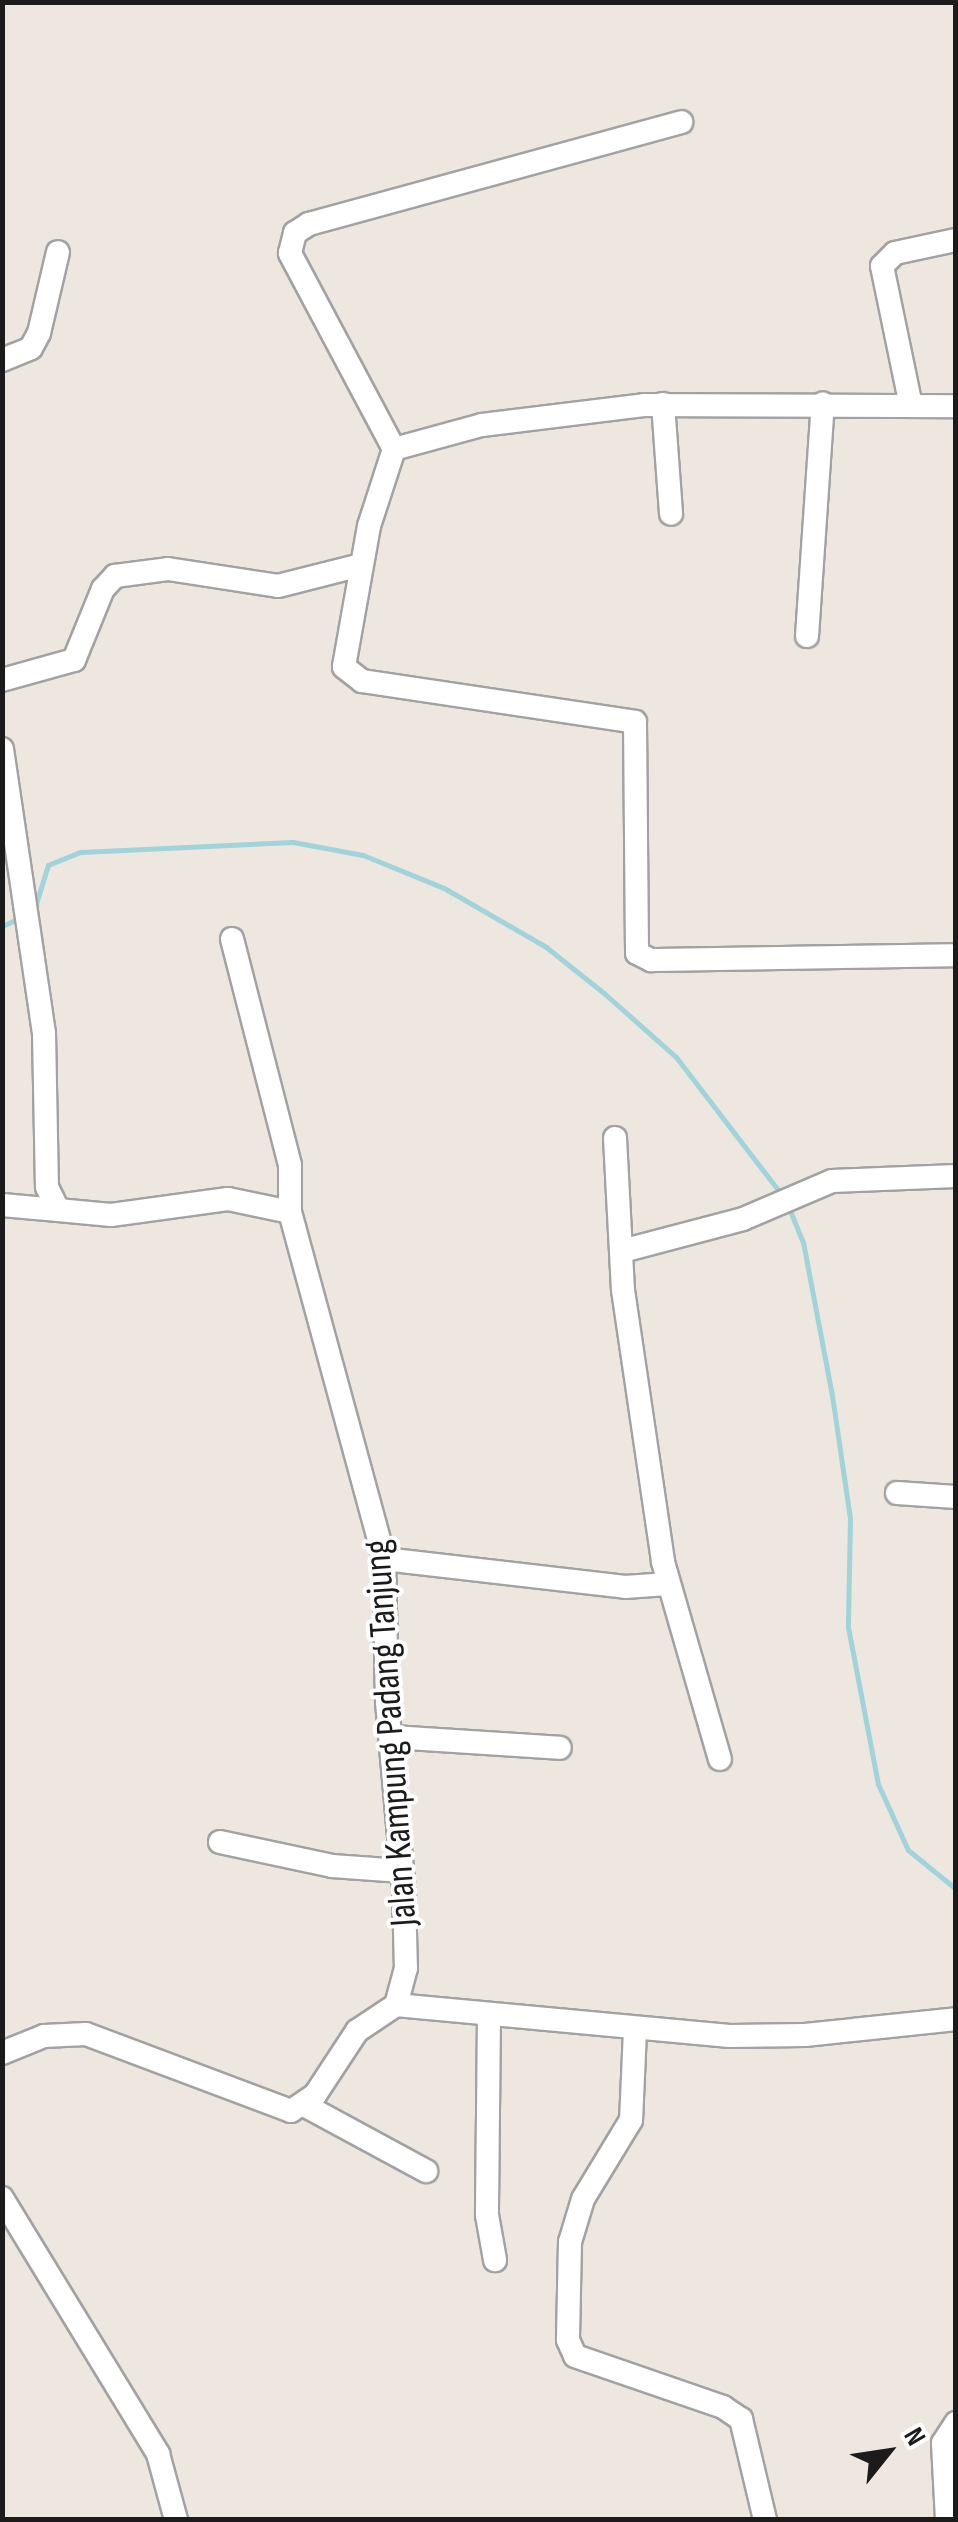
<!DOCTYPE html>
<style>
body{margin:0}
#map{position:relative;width:958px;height:2522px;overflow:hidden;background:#ede7e0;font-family:"Sofia Sans Condensed",sans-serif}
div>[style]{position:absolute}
.stream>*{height:5px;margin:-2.5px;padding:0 2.5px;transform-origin:2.5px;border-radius:2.5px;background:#a0d3da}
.roads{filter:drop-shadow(2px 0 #a2a2a2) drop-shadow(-2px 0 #a2a2a2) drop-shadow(0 2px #a2a2a2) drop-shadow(0 -2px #a2a2a2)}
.minor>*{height:22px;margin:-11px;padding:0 11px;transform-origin:11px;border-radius:11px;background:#fff}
span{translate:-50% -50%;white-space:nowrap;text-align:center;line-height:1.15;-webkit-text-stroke:8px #fff;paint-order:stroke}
.street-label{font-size:38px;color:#1b1b1b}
.frame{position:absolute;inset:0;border:5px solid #1b1b1b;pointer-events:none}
.north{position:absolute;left:838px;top:2402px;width:100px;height:100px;-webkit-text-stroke:8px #fff;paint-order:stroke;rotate:60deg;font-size:28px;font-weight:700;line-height:40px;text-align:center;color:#1b1b1b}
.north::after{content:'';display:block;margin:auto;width:35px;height:45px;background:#1b1b1b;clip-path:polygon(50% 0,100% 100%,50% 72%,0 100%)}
</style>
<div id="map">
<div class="stream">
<div style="left:35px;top:907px;width:44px;rotate:-72.8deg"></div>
<div style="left:48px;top:865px;width:35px;rotate:-22deg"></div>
<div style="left:81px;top:852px;width:212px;rotate:-2.7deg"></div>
<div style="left:293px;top:842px;width:71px;rotate:10.5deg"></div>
<div style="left:363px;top:855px;width:87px;rotate:22.2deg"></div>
<div style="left:444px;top:888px;width:118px;rotate:30deg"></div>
<div style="left:546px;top:947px;width:75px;rotate:38.5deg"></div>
<div style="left:605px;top:994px;width:95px;rotate:41.6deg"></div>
<div style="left:676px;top:1057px;width:173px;rotate:52.5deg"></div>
<div style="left:2px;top:926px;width:17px;rotate:-24deg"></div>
<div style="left:789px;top:1208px;width:37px;rotate:68deg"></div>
<div style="left:803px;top:1242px;width:156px;rotate:79.3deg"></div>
<div style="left:832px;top:1395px;width:124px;rotate:81.7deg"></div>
<div style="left:850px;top:1518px;width:109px;rotate:91.1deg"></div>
<div style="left:848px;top:1627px;width:160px;rotate:79.2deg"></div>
<div style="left:878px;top:1784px;width:72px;rotate:65.6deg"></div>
<div style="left:908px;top:1850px;width:62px;rotate:39.1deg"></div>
</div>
<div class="roads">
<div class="minor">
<div style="left:2px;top:360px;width:31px;rotate:-22deg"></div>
<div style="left:31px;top:348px;width:17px;rotate:-62deg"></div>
<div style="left:39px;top:333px;width:83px;rotate:-76.8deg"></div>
<div style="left:663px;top:404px;width:110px;rotate:85.8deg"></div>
<div style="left:911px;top:406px;width:143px;rotate:-101.7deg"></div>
<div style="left:882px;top:266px;width:18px;rotate:-45deg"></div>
<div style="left:895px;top:253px;width:62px;rotate:-12deg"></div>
<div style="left:394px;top:449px;width:81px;rotate:108deg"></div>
<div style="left:369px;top:526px;width:143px;rotate:100.1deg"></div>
<div style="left:344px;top:667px;width:23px;rotate:38deg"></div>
<div style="left:362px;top:681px;width:276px;rotate:8.5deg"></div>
<div style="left:635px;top:722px;width:231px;rotate:89.5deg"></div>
<div style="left:637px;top:953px;width:16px;rotate:27deg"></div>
<div style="left:651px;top:960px;width:305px;rotate:-0.9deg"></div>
<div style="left:394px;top:449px;width:222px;rotate:-118deg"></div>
<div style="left:290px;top:253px;width:21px;rotate:-76deg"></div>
<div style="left:295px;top:233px;width:17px;rotate:-33deg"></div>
<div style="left:309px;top:224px;width:386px;rotate:-15.3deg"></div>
<div style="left:394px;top:449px;width:91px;rotate:-15.3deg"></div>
<div style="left:482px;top:425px;width:163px;rotate:-7deg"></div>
<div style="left:644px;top:405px;width:312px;rotate:0.2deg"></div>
<div style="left:807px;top:636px;width:233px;rotate:-86.1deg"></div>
<div style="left:2px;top:680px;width:75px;rotate:-15.5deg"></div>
<div style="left:74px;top:660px;width:77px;rotate:-67.8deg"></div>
<div style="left:103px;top:589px;width:18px;rotate:-47deg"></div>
<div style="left:115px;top:576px;width:53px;rotate:-7.5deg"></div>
<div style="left:168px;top:569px;width:111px;rotate:8.8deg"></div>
<div style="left:278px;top:586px;width:86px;rotate:-14.2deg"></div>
<div style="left:2px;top:749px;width:287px;rotate:81.6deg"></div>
<div style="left:44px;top:1033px;width:154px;rotate:88.9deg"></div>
<div style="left:47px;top:1187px;width:25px;rotate:64deg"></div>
<div style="left:58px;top:1210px;width:53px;rotate:5.4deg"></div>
<div style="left:111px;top:1215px;width:118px;rotate:-7.8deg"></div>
<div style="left:228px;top:1199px;width:63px;rotate:11.8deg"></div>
<div style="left:290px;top:1212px;width:360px;rotate:74.8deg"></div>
<div style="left:384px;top:1559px;width:143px;rotate:88.8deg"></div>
<div style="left:387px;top:1702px;width:193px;rotate:84.9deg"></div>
<div style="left:404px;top:1894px;width:74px;rotate:88.5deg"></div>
<div style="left:406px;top:1968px;width:38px;rotate:105deg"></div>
<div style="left:232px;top:939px;width:233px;rotate:75.6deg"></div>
<div style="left:290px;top:1165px;width:47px;rotate:90deg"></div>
<div style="left:615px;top:1138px;width:152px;rotate:87deg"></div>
<div style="left:623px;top:1290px;width:275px;rotate:81.6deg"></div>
<div style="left:663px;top:1562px;width:205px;rotate:73.9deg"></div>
<div style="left:2px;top:1205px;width:56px;rotate:5.1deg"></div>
<div style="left:622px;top:1251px;width:125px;rotate:-14.8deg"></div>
<div style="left:743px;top:1219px;width:97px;rotate:-23.1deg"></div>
<div style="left:832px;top:1181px;width:124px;rotate:-2.3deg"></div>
<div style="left:897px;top:1493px;width:59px;rotate:3.9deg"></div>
<div style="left:384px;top:1559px;width:243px;rotate:6.6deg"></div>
<div style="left:625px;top:1587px;width:43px;rotate:-4deg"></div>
<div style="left:392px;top:1737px;width:168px;rotate:3.7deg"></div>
<div style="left:220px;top:1842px;width:115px;rotate:12.1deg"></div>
<div style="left:332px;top:1866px;width:70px;rotate:4.1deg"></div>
<div style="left:489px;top:2017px;width:198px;rotate:90.6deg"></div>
<div style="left:487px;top:2215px;width:46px;rotate:79.9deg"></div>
<div style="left:635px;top:2030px;width:90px;rotate:92.5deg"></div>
<div style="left:631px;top:2120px;width:92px;rotate:121.3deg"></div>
<div style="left:583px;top:2199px;width:45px;rotate:106.8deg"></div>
<div style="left:570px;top:2242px;width:98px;rotate:91.2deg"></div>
<div style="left:568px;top:2340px;width:17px;rotate:66deg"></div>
<div style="left:575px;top:2356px;width:157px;rotate:19deg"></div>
<div style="left:723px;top:2407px;width:22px;rotate:34deg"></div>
<div style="left:741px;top:2419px;width:104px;rotate:76.6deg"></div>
<div style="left:2px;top:2053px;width:45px;rotate:-22deg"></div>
<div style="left:44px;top:2036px;width:42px;rotate:-2.7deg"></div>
<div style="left:86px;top:2034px;width:219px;rotate:20.6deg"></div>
<div style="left:291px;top:2111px;width:29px;rotate:-34deg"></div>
<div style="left:315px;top:2095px;width:77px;rotate:-56.7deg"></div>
<div style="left:357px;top:2031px;width:47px;rotate:-33.7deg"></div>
<div style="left:396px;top:2005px;width:335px;rotate:5.3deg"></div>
<div style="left:730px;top:2036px;width:75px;rotate:-0.8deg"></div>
<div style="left:805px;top:2035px;width:152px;rotate:-6deg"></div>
<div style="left:304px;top:2105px;width:139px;rotate:28.4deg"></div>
<div style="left:2px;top:2198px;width:300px;rotate:58.6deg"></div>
<div style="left:158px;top:2454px;width:68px;rotate:74.7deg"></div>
<div style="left:947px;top:2520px;width:77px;rotate:-93deg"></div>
<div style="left:943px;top:2443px;width:24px;rotate:-57deg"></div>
</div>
</div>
<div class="street-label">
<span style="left:391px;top:1733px;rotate:-94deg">Jalan Kampung Padang Tanjung</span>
</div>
<div class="frame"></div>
<div class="north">N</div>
</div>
